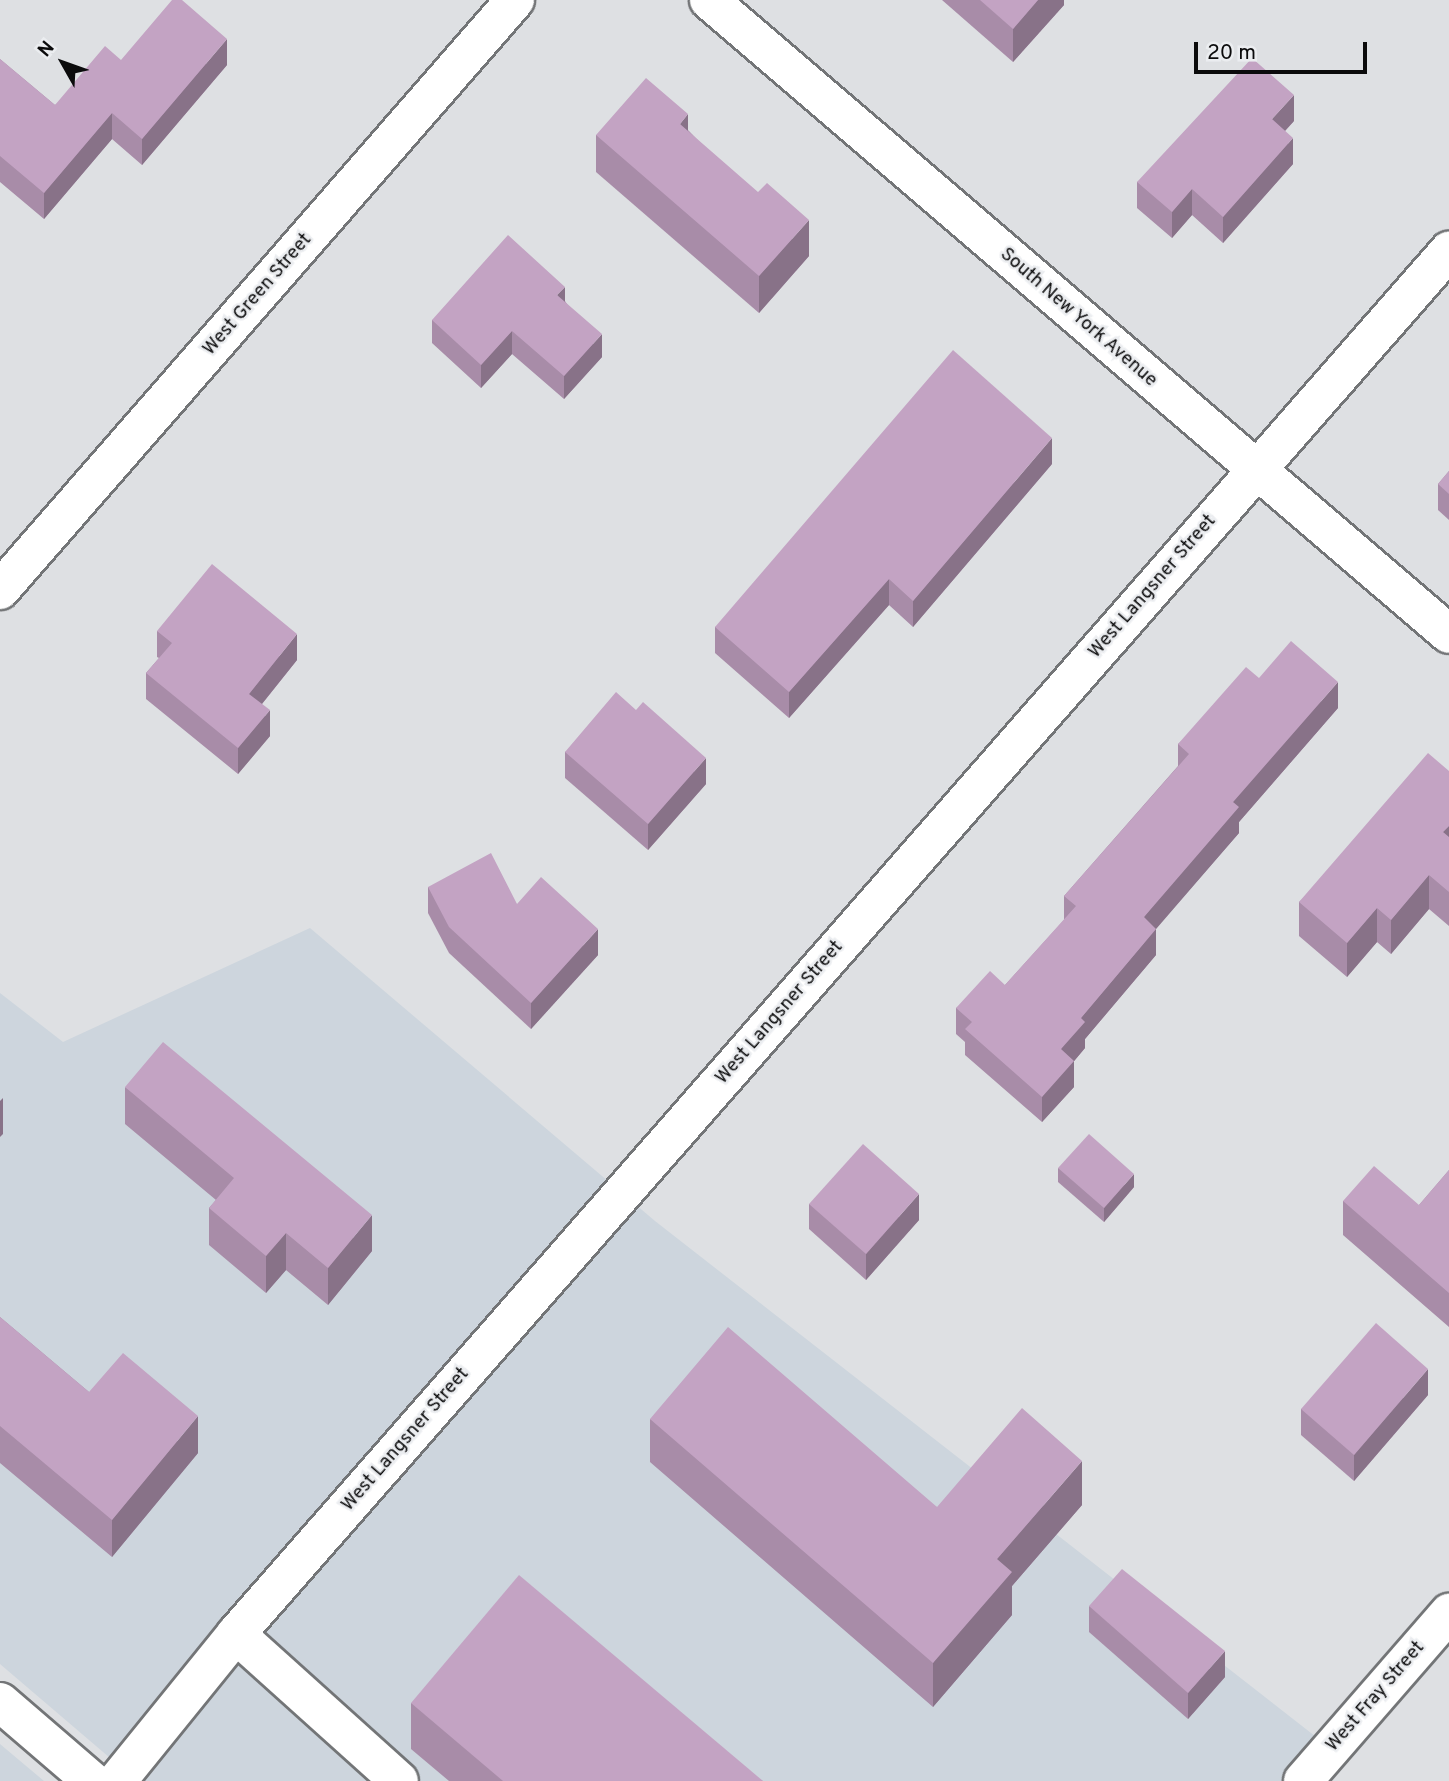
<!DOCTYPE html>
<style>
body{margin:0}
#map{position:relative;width:1449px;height:1781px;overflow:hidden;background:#dee0e3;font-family:Overpass,sans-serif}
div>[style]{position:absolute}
.built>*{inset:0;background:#cdd5dd}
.roads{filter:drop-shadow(2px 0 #737577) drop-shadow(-2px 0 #737577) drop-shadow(0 2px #737577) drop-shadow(0 -2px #737577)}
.minor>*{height:38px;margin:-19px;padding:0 19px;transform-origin:19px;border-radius:19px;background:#fff}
.wall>*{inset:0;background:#a88ca8}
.shaded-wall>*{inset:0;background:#887288}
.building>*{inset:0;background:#c3a3c3}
span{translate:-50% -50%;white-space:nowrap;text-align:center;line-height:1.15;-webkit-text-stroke:5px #ebedf0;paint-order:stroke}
.street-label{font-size:19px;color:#0b0b0c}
.north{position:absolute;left:28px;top:28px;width:70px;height:70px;-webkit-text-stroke:5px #ebedf0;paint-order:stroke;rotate:310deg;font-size:19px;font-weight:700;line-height:28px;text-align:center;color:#0b0b0c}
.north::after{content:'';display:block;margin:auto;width:24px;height:32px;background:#0b0b0c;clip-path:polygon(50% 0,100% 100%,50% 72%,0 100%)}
.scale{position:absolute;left:1194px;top:42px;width:173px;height:32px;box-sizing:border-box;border:4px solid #0b0b0c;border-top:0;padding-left:9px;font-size:21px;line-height:24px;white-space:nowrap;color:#0b0b0c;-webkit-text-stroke:5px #ebedf0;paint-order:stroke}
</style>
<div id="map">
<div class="built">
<div style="clip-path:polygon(310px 928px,655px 1221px,1320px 1740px,1282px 1781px,137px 1781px,0 1664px,0 993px,63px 1042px)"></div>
<div style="clip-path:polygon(0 1744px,44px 1781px,0 1781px)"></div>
</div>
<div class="roads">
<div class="minor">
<div style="left:709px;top:0;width:974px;rotate:40.59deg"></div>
<div style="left:0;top:590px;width:783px;rotate:-48.88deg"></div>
<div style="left:236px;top:1634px;width:219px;rotate:42deg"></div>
<div style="left:0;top:1702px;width:121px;rotate:40.7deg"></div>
<div style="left:117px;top:1781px;width:189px;rotate:-51deg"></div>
<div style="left:236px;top:1634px;width:1840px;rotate:-48.75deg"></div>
<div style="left:1303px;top:1781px;width:223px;rotate:-49deg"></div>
</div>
</div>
<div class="wall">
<div style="clip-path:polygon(942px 0,1064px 0,1064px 5px,1013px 62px)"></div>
<div style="clip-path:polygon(0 59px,55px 105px,121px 60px,227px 65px,142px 165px,112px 139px,44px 219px,0 182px)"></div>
<div style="clip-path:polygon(1294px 121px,1285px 131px,1293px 164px,1223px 243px,1192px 215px,1172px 238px,1137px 208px,1137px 182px)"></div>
<div style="clip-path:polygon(688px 130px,809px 256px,759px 313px,596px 172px,596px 135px)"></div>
<div style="clip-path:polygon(565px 301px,602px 357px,564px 399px,512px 354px,481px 388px,432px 343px,432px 320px)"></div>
<div style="clip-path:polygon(1052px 464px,913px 627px,889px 605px,789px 718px,715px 653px,715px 627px)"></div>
<div style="clip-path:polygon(1449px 471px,1449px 520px,1438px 510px,1438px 484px)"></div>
<div style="clip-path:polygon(157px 631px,297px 660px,262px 704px,270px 736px,238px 774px,146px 699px,146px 673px,159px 658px,157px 657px)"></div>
<div style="clip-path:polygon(1259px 678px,1338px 708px,1239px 822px,1239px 833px,1156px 928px,1156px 955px,1085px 1039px,1085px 1048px,1074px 1061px,1074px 1087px,1042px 1122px,965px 1055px,965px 1042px,956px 1034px,956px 1008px,1005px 985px,1064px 920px,1064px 896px,1178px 766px,1178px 744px)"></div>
<div style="clip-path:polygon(636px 710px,706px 784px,648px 850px,565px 778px,565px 752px)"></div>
<div style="clip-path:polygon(1449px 771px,1449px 926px,1429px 909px,1391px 954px,1377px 942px,1347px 977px,1299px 936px,1299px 902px)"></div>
<div style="clip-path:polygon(428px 887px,517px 904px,598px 955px,531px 1029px,449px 953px,428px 913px)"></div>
<div style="clip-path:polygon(125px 1087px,372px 1251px,328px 1305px,286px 1270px,266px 1293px,209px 1245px,209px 1208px,216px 1200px,125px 1124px)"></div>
<div style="clip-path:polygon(1058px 1168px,1134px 1187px,1104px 1222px,1058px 1182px)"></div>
<div style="clip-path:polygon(1449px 1170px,1449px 1327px,1343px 1235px,1343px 1201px,1419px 1205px)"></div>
<div style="clip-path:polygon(809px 1204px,919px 1220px,866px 1280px,809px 1229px)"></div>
<div style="clip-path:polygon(0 1317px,89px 1392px,198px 1453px,112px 1557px,0 1463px)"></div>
<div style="clip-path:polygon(1428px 1395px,1354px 1481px,1301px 1435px,1301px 1409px)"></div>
<div style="clip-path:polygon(650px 1419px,937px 1507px,1082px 1505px,1012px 1586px,1012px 1615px,933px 1707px,650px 1462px)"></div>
<div style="clip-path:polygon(1089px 1606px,1225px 1677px,1188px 1719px,1089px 1632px)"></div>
<div style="clip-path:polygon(411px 1703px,763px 1781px,449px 1781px,411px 1749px)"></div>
</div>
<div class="shaded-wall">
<div style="clip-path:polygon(1038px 0,1064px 0,1064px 5px,1013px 62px,1013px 29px)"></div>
<div style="clip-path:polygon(227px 39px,227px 65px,142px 165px,142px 139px)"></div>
<div style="clip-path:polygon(1294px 95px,1294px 121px,1272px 145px,1272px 119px)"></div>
<div style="clip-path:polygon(112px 113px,112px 139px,44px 219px,44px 193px)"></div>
<div style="clip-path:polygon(688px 114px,688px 151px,680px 124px)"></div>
<div style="clip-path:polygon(1293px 138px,1293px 164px,1223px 243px,1223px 217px)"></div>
<div style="clip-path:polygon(1192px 189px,1192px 215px,1172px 238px,1172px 212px)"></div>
<div style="clip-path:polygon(809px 220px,809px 256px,759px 313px,759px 276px)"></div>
<div style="clip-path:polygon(565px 287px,565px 310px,557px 295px)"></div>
<div style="clip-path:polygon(512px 331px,512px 354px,481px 388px,481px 365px)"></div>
<div style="clip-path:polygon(602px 334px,602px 357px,564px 399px,564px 376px)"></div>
<div style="clip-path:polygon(1052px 438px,1052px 464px,913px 627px,913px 601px)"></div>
<div style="clip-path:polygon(889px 579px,889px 605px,789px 718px,789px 692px)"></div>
<div style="clip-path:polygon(297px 634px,297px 660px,249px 720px,249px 694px)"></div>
<div style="clip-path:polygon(1338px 682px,1338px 708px,1239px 822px,1239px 833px,1144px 943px,1144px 917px,1233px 802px)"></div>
<div style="clip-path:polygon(270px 710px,270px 736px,238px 774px,238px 748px)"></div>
<div style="clip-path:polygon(706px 758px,706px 784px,648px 850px,648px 824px)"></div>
<div style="clip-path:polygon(1449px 826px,1449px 860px,1443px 832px)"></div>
<div style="clip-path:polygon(1429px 875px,1429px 909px,1391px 954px,1391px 920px)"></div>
<div style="clip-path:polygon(1377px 908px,1377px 942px,1347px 977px,1347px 943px)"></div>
<div style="clip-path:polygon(598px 929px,598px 955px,531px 1029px,531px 1003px)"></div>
<div style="clip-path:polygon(1156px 929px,1156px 955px,1085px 1039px,1085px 1048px,1070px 1066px,1074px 1061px,1074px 1087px,1042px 1122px,1042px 1097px,1061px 1049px,1081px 1018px)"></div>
<div style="clip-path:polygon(3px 1098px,3px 1134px,0 1137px,0 1101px)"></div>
<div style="clip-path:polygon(1134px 1174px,1134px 1187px,1104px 1222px,1104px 1208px)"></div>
<div style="clip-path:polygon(919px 1194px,919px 1220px,866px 1280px,866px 1254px)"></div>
<div style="clip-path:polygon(372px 1215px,372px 1251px,328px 1305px,328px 1268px)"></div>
<div style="clip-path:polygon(286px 1233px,286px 1270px,266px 1293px,266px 1256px)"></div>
<div style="clip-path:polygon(1428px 1369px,1428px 1395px,1354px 1481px,1354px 1455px)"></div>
<div style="clip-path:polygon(198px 1416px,198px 1453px,112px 1557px,112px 1520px)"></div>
<div style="clip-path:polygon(1082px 1461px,1082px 1505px,1012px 1586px,1012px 1615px,933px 1707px,933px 1663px,997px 1559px)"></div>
<div style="clip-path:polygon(1225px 1651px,1225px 1677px,1188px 1719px,1188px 1693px)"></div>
</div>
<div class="building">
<div style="clip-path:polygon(172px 0,182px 0,227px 39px,142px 139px,112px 113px,44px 193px,0 156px,0 59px,55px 105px,105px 46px,121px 60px)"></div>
<div style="clip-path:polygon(980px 0,1038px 0,1013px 29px)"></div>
<div style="clip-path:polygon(1252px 58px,1294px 95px,1272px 119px,1293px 138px,1223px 217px,1192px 189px,1172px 212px,1137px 182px)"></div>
<div style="clip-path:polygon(646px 78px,688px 114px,680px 124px,758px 192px,767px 183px,809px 220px,759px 276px,596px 135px)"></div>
<div style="clip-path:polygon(508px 235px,565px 287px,557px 295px,602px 334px,564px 376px,512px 331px,481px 365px,432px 320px)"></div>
<div style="clip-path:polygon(953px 350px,1052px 438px,913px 601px,889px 579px,789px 692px,715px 627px)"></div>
<div style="clip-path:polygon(1449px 471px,1449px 494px,1438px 484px)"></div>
<div style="clip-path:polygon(212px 564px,297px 634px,249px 694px,270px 710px,238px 748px,146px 673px,172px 643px,157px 631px)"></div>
<div style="clip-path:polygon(1291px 641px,1338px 682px,1233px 802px,1239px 807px,1144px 917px,1156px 929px,1081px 1018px,1085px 1022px,1061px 1049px,1074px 1061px,1042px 1097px,965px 1029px,972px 1022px,956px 1008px,990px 971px,1005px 985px,1076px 906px,1064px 896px,1189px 754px,1178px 744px,1246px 667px,1259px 678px)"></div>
<div style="clip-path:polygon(616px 692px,636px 710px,643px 702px,706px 758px,648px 824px,565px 752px)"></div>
<div style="clip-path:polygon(1428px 753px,1449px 771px,1449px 826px,1443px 832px,1449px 837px,1449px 892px,1429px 875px,1391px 920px,1377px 908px,1347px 943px,1299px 902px)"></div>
<div style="clip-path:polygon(491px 853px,517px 904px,541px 877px,598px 929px,531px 1003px,449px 927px,428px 887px)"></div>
<div style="clip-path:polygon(163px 1042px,372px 1215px,328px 1268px,286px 1233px,266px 1256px,209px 1208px,234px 1178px,125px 1087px)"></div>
<div style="clip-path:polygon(1089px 1134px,1134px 1174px,1104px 1208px,1058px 1168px)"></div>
<div style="clip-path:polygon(863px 1144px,919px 1194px,866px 1254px,809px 1204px)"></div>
<div style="clip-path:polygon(1374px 1166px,1419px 1205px,1449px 1170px,1449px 1293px,1343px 1201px)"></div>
<div style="clip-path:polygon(0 1317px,89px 1392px,123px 1353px,198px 1416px,112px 1520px,0 1426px)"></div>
<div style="clip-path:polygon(1376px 1323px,1428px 1369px,1354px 1455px,1301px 1409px)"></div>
<div style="clip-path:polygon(728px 1327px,937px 1507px,1022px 1408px,1082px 1461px,997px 1559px,1012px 1572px,933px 1663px,650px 1419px)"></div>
<div style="clip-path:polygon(1122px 1569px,1225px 1651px,1188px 1693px,1089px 1606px)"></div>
<div style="clip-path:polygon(519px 1575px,763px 1781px,503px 1781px,411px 1703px)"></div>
</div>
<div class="street-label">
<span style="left:258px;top:295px;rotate:-49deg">West Green Street</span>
<span style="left:1078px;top:318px;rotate:41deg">South New York Avenue</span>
<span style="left:1153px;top:587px;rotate:-49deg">West Langsner Street</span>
<span style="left:780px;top:1013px;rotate:-49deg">West Langsner Street</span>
<span style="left:406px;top:1440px;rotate:-49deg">West Langsner Street</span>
<span style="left:1376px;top:1697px;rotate:-49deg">West Fray Street</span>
</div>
<div class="north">N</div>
<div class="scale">20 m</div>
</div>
